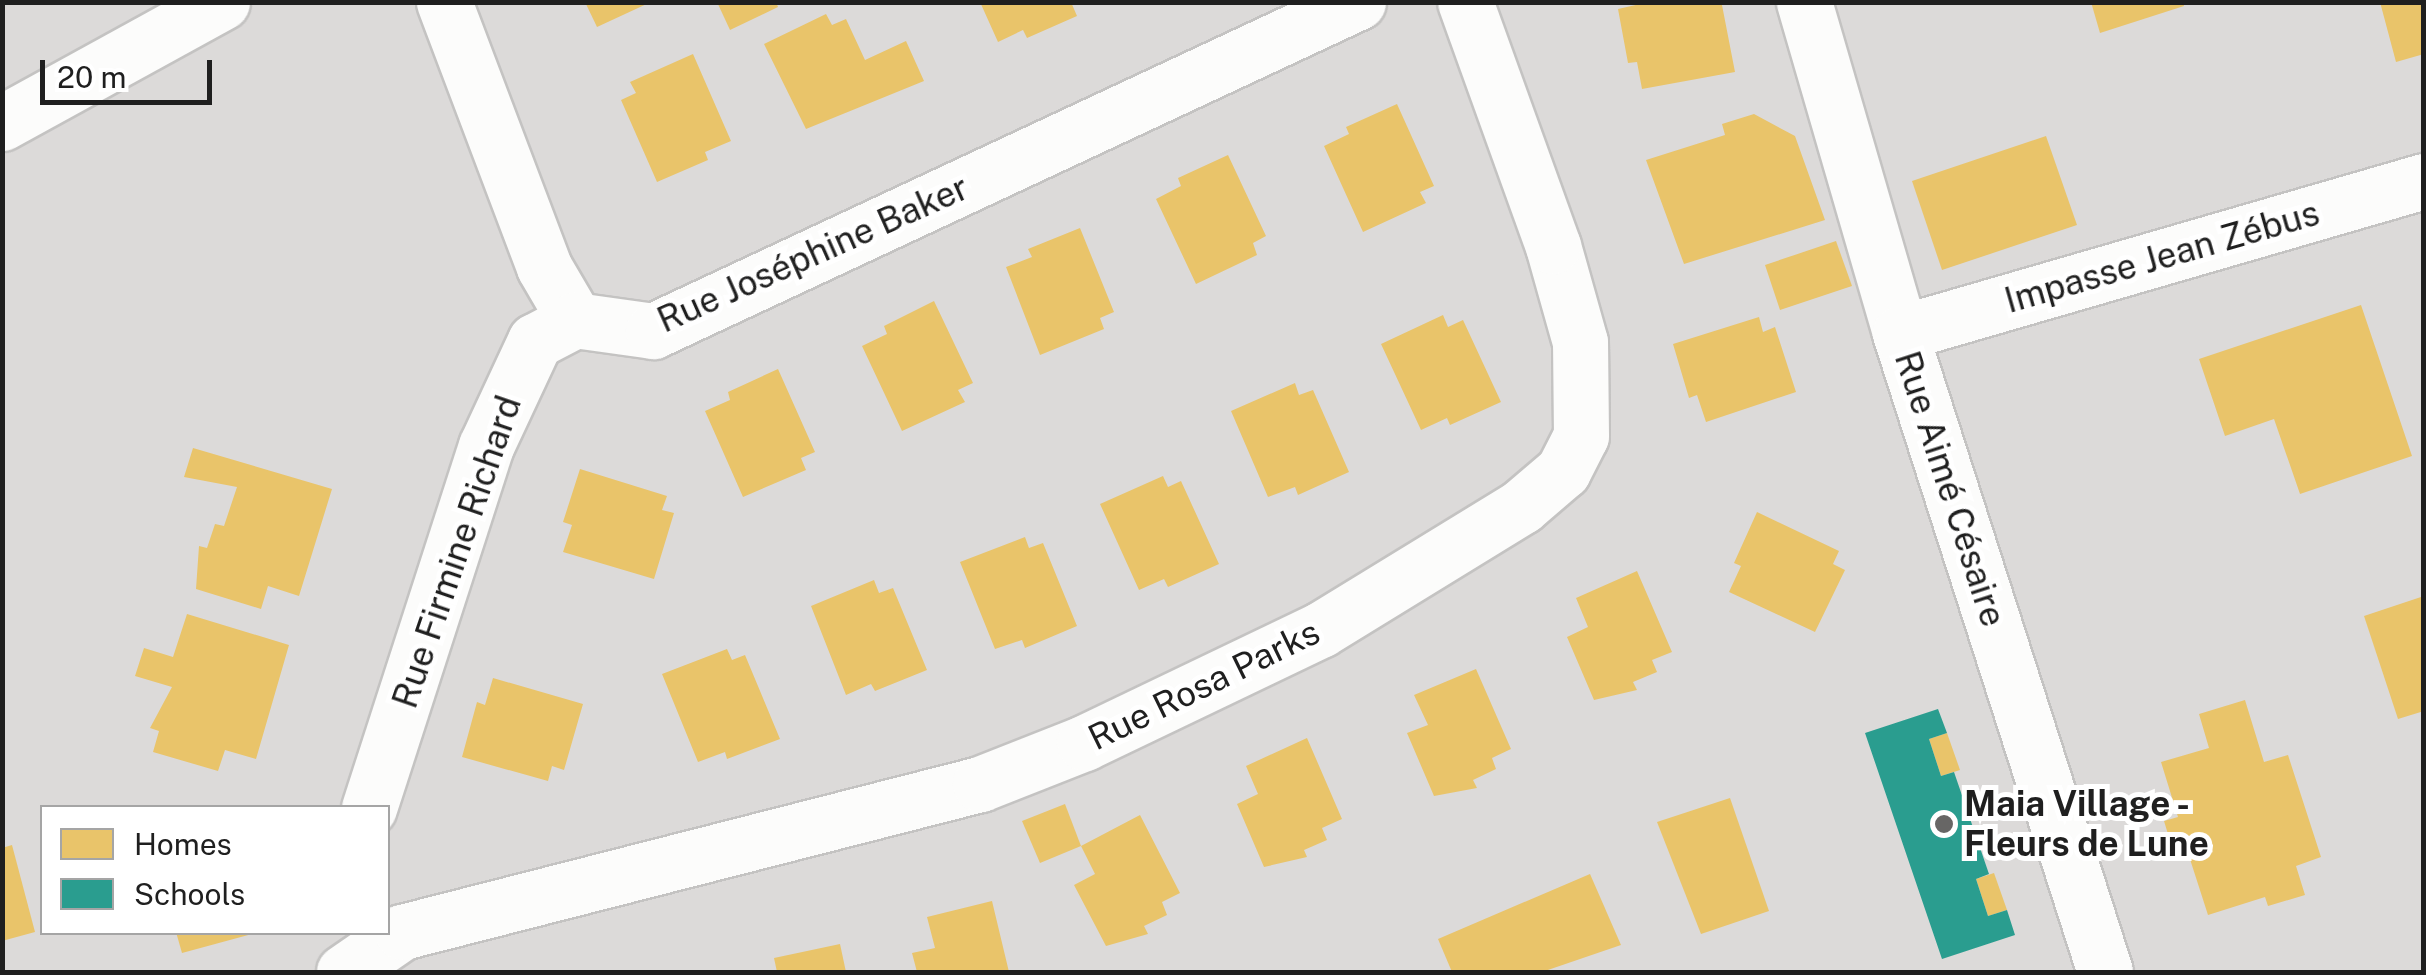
<!DOCTYPE html>
<meta charset="utf-8">
<style>
body{margin:0}
#map{position:relative;width:2426px;height:975px;overflow:hidden;background:#edeae7;font-family:"Public Sans",sans-serif}
div>[style]{position:absolute}
.residential>*{inset:0;background:#dcdad9}
.homes>*{inset:0;background:#e9c46a}
.schools>*{inset:0;background:#2a9d8f}
.roads{filter:drop-shadow(2px 0 #c4c3c2) drop-shadow(-2px 0 #c4c3c2) drop-shadow(0 2px #c4c3c2) drop-shadow(0 -2px #c4c3c2)}
.minor>*{height:55px;margin:-27.5px;padding:0 27.5px;transform-origin:27.5px;border-radius:27.5px;background:#fcfcfb}
.dots>*{width:28px;height:28px;translate:-50% -50%;box-sizing:border-box;border:5px solid #fff;border-radius:50%}
span{translate:-50% -50%;white-space:nowrap;text-align:center;line-height:1.15;-webkit-text-stroke:10px #fff;paint-order:stroke}
.street-label{font-size:35px;color:#1f1f1f}
.poi-label{font-size:35px;color:#1f1f1f;font-weight:700}
.left{translate:0 -50%;text-align:left}
.frame{position:absolute;inset:0;border:5px solid #1f1f1f;pointer-events:none}
.legend{position:absolute;left:40px;top:805px;width:350px;height:130px;box-sizing:border-box;background:#fff;border:2px solid #a5a5a5;margin:0;padding:12px 18px;list-style:none;font-size:30px;color:#1f1f1f}
.legend li{display:flex;align-items:center;gap:20px;height:50px}
.legend b{width:50px;border:2px solid #a5a5a5}
.scale{position:absolute;left:40px;top:60px;width:172px;height:45px;box-sizing:border-box;border:5px solid #1f1f1f;border-top:0;padding-left:12px;font-size:30px;line-height:35px;white-space:nowrap;color:#1f1f1f;-webkit-text-stroke:8px #fff;paint-order:stroke}
</style>
<div id="map">
<div class="residential">
<div style="clip-path:polygon(evenodd,2px 3px,2423px 3px,2423px 972px,3px 972px,2px 3px,42px 808px,388px 808px,388px 932px,42px 932px,42px 808px)"></div>
</div>
<div class="homes">
<div style="clip-path:polygon(585px 2px,651px 2px,597px 27px)"></div>
<div style="clip-path:polygon(717px 2px,776px 2px,778px 7px,730px 30px)"></div>
<div style="clip-path:polygon(980px 2px,1071px 2px,1077px 16px,1027px 38px,1023px 30px,998px 42px)"></div>
<div style="clip-path:polygon(1649px 2px,1722px 5px,1735px 72px,1642px 89px,1637px 62px,1628px 63px,1618px 9px)"></div>
<div style="clip-path:polygon(2091px 2px,2183px 2px,2184px 6px,2100px 33px)"></div>
<div style="clip-path:polygon(2380px 2px,2424px 2px,2424px 54px,2396px 62px)"></div>
<div style="clip-path:polygon(826px 14px,832px 25px,846px 19px,865px 60px,906px 41px,924px 81px,806px 129px,764px 44px)"></div>
<div style="clip-path:polygon(693px 54px,731px 141px,705px 152px,708px 160px,657px 182px,621px 100px,636px 93px,630px 82px)"></div>
<div style="clip-path:polygon(1397px 104px,1434px 186px,1420px 192px,1426px 203px,1363px 232px,1324px 146px,1349px 134px,1346px 127px)"></div>
<div style="clip-path:polygon(1754px 114px,1795px 136px,1825px 220px,1684px 264px,1646px 160px,1725px 135px,1722px 124px)"></div>
<div style="clip-path:polygon(2046px 136px,2077px 225px,1942px 270px,1912px 181px)"></div>
<div style="clip-path:polygon(1228px 155px,1266px 236px,1253px 243px,1257px 255px,1196px 284px,1156px 199px,1181px 186px,1178px 178px)"></div>
<div style="clip-path:polygon(1080px 228px,1114px 312px,1100px 318px,1104px 329px,1040px 355px,1006px 267px,1032px 257px,1028px 249px)"></div>
<div style="clip-path:polygon(1836px 241px,1852px 286px,1780px 310px,1765px 265px)"></div>
<div style="clip-path:polygon(934px 301px,973px 383px,958px 390px,965px 402px,902px 431px,862px 346px,887px 334px,884px 326px)"></div>
<div style="clip-path:polygon(2361px 305px,2412px 456px,2300px 494px,2274px 419px,2225px 436px,2199px 359px)"></div>
<div style="clip-path:polygon(1443px 315px,1448px 327px,1463px 320px,1501px 402px,1450px 425px,1447px 418px,1421px 430px,1381px 344px)"></div>
<div style="clip-path:polygon(1759px 317px,1763px 332px,1775px 327px,1796px 392px,1706px 422px,1697px 395px,1689px 398px,1673px 344px)"></div>
<div style="clip-path:polygon(778px 369px,815px 452px,801px 458px,806px 470px,743px 497px,705px 411px,730px 400px,728px 392px)"></div>
<div style="clip-path:polygon(1295px 383px,1299px 395px,1313px 390px,1349px 472px,1298px 495px,1295px 487px,1268px 497px,1231px 411px)"></div>
<div style="clip-path:polygon(193px 448px,332px 489px,299px 596px,268px 586px,261px 609px,196px 589px,199px 546px,207px 548px,215px 524px,224px 526px,237px 487px,184px 477px)"></div>
<div style="clip-path:polygon(580px 469px,667px 496px,662px 510px,674px 513px,654px 579px,563px 552px,572px 525px,563px 522px)"></div>
<div style="clip-path:polygon(1163px 476px,1168px 487px,1181px 481px,1219px 564px,1168px 587px,1164px 579px,1139px 590px,1100px 504px)"></div>
<div style="clip-path:polygon(1757px 512px,1839px 551px,1833px 564px,1845px 570px,1815px 632px,1729px 592px,1741px 566px,1734px 563px)"></div>
<div style="clip-path:polygon(1025px 537px,1029px 548px,1043px 543px,1077px 626px,1025px 648px,1022px 640px,995px 649px,960px 562px)"></div>
<div style="clip-path:polygon(1637px 571px,1672px 652px,1652px 660px,1657px 672px,1633px 682px,1637px 690px,1594px 700px,1567px 637px,1588px 627px,1576px 598px)"></div>
<div style="clip-path:polygon(874px 580px,879px 593px,893px 588px,927px 670px,875px 691px,871px 684px,846px 695px,811px 606px)"></div>
<div style="clip-path:polygon(2424px 596px,2424px 711px,2398px 719px,2364px 616px)"></div>
<div style="clip-path:polygon(187px 614px,289px 645px,256px 759px,225px 750px,218px 771px,153px 752px,159px 731px,150px 728px,172px 687px,135px 676px,144px 648px,173px 657px)"></div>
<div style="clip-path:polygon(727px 649px,732px 660px,745px 655px,780px 739px,727px 759px,725px 752px,698px 762px,662px 674px)"></div>
<div style="clip-path:polygon(1476px 669px,1511px 749px,1492px 758px,1496px 769px,1473px 780px,1477px 788px,1434px 796px,1407px 733px,1428px 725px,1414px 695px)"></div>
<div style="clip-path:polygon(493px 678px,583px 704px,564px 770px,552px 766px,548px 781px,462px 757px,477px 702px,485px 705px)"></div>
<div style="clip-path:polygon(2245px 700px,2264px 762px,2288px 755px,2321px 857px,2296px 866px,2305px 895px,2268px 906px,2265px 897px,2208px 915px,2188px 853px,2175px 857px,2164px 821px,2178px 817px,2161px 762px,2209px 748px,2199px 714px)"></div>
<div style="clip-path:polygon(1947px 733px,1960px 770px,1941px 776px,1929px 739px)"></div>
<div style="clip-path:polygon(1307px 738px,1342px 819px,1322px 828px,1327px 840px,1304px 850px,1307px 857px,1264px 867px,1237px 804px,1258px 794px,1246px 766px)"></div>
<div style="clip-path:polygon(1730px 798px,1769px 911px,1701px 934px,1657px 822px)"></div>
<div style="clip-path:polygon(1065px 804px,1081px 846px,1040px 863px,1022px 821px)"></div>
<div style="clip-path:polygon(1140px 815px,1180px 893px,1162px 902px,1167px 915px,1144px 926px,1148px 934px,1106px 946px,1074px 885px,1095px 874px,1081px 846px)"></div>
<div style="clip-path:polygon(12px 845px,35px 932px,2px 941px,2px 848px)"></div>
<div style="clip-path:polygon(1994px 873px,2007px 910px,1988px 916px,1976px 879px)"></div>
<div style="clip-path:polygon(1590px 874px,1621px 945px,1542px 972px,1452px 972px,1438px 939px)"></div>
<div style="clip-path:polygon(992px 901px,1009px 972px,917px 972px,912px 953px,935px 948px,927px 917px)"></div>
<div style="clip-path:polygon(176px 932px,251px 932px,252px 934px,182px 953px)"></div>
<div style="clip-path:polygon(840px 944px,846px 972px,777px 972px,774px 958px)"></div>
</div>
<div class="schools">
<div style="clip-path:polygon(1938px 709px,1947px 733px,1929px 739px,1941px 776px,1954px 772px,1989px 874px,1976px 879px,1988px 916px,2007px 910px,2015px 935px,1942px 959px,1865px 733px)"></div>
</div>
<div class="roads">
<div class="minor">
<div style="left:444px;top:2px;width:283px;rotate:69.3deg"></div>
<div style="left:544px;top:267px;width:61px;rotate:59.7deg"></div>
<div style="left:575px;top:320px;width:79px;rotate:8deg"></div>
<div style="left:653px;top:331px;width:778px;rotate:-25.02deg"></div>
<div style="left:1804px;top:2px;width:345px;rotate:73.8deg"></div>
<div style="left:1900px;top:333px;width:671px;rotate:72.21deg"></div>
<div style="left:2px;top:123px;width:251px;rotate:-28.8deg"></div>
<div style="left:1900px;top:333px;width:546px;rotate:-16.18deg"></div>
<div style="left:369px;top:808px;width:380px;rotate:-72.1deg"></div>
<div style="left:486px;top:446px;width:116px;rotate:-65deg"></div>
<div style="left:535px;top:341px;width:45px;rotate:-27.7deg"></div>
<div style="left:344px;top:972px;width:70px;rotate:-34.6deg"></div>
<div style="left:402px;top:932px;width:597px;rotate:-14.36deg"></div>
<div style="left:980px;top:784px;width:112px;rotate:-21.5deg"></div>
<div style="left:1084px;top:743px;width:262px;rotate:-25.6deg"></div>
<div style="left:1320px;top:630px;width:237px;rotate:-31.5deg"></div>
<div style="left:1522px;top:506px;width:54px;rotate:-40.5deg"></div>
<div style="left:1563px;top:471px;width:39px;rotate:-63deg"></div>
<div style="left:1581px;top:436px;width:94px;rotate:-90.6deg"></div>
<div style="left:1580px;top:342px;width:100px;rotate:-105.7deg"></div>
<div style="left:1553px;top:246px;width:259px;rotate:-109.8deg"></div>
</div>
</div>
<div class="dots">
<div style="left:1944px;top:824px;background:#676665"></div>
</div>
<div class="street-label">
<span style="left:813px;top:254px;rotate:-24deg">Rue Joséphine Baker</span>
<span style="left:2162px;top:257px;rotate:-16deg">Impasse Jean Zébus</span>
<span style="left:1950px;top:489px;rotate:72deg">Rue Aimé Césaire</span>
<span style="left:457px;top:552px;rotate:-71deg">Rue Firmine Richard</span>
<span style="left:1204px;top:685px;rotate:-26deg">Rue Rosa Parks</span>
</div>
<div class="poi-label">
<span class="left" style="left:1964px;top:824px">Maia Village -<br>Fleurs de Lune</span>
</div>
<div class="frame"></div>
<ul class="legend">
<li><b style="height:28px;background:#e9c46a"></b>Homes</li>
<li><b style="height:28px;background:#2a9d8f"></b>Schools</li>
</ul>
<div class="scale">20 m</div>
</div>
